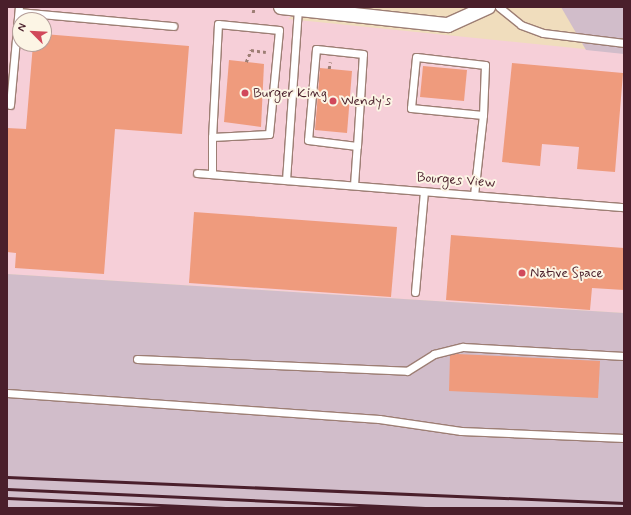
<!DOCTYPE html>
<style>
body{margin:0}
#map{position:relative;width:631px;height:515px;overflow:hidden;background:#f0ddbd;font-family:Mynerve,sans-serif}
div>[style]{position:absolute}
.built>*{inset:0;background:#f6cfd8}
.industrial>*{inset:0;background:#d1bdca}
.building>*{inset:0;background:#ef9b7d}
.path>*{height:2.5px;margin-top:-1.25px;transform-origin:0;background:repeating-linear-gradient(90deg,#9d7e74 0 3px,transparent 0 6px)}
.roads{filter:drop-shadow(1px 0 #9d7e74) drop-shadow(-1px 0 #9d7e74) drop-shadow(0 1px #9d7e74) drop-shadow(0 -1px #9d7e74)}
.service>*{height:7px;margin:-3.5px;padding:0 3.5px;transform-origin:3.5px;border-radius:3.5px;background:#fff}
.minor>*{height:14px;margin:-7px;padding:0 7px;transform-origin:7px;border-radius:7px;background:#fff}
.rail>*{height:3px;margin:-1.5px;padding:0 1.5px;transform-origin:1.5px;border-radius:1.5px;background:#4a1f2b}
.dots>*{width:11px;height:11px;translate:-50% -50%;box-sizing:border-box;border:2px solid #fcf5e5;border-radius:50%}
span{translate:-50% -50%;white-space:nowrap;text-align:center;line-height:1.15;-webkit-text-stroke:4px #fcf5e5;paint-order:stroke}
.poi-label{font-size:14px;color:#4a1f2b}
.left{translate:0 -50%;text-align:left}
.street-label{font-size:14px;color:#4a1f2b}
.frame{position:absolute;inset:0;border:8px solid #4a1f2b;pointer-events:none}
.north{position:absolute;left:12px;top:12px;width:40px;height:40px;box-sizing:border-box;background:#fcf5e5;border:1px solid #b59f9b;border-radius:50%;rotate:294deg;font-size:11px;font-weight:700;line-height:16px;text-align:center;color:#4a1f2b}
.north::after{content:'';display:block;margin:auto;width:14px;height:18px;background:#d1495b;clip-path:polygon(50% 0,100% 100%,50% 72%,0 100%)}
</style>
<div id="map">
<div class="built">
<div style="clip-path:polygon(evenodd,7px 7px,306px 7px,288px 19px,624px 53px,624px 313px,7px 274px,7px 7px,20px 20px,44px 20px,44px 44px,20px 44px,20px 20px)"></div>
</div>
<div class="industrial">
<div style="clip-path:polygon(561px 7px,624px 7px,624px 54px,586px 50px)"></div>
<div style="clip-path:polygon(7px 274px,624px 313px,624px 508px,7px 508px)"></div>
</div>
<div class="building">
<div style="clip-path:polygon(44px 34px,189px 46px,182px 134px,115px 129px,104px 274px,15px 268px,16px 253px,7px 252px,7px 128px,26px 129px,33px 44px,44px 44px)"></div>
<div style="clip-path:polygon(229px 60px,264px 64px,261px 127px,224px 122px)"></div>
<div style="clip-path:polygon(512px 63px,623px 73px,615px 172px,577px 169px,579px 147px,542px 144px,540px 166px,502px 162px)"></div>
<div style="clip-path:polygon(423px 66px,467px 70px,464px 101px,420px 97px)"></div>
<div style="clip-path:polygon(320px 68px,352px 71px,347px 133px,315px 130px)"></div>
<div style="clip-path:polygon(194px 212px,397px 227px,391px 297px,189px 283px)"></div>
<div style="clip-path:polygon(451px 235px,624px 248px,624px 290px,592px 288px,590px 310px,446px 300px)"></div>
<div style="clip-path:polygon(457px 354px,600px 361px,598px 398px,449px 391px,450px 355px)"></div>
</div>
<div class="path">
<div style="left:253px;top:13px;width:6px;rotate:-81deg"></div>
<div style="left:246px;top:62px;width:13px;rotate:-67deg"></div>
<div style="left:251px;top:50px;width:15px;rotate:8deg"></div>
<div style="left:329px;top:69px;width:7px;rotate:-82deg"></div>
</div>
<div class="roads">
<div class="service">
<div style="left:499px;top:7px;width:28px;rotate:39deg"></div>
<div style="left:521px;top:25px;width:23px;rotate:20deg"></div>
<div style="left:543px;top:33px;width:82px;rotate:7deg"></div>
<div style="left:19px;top:12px;width:155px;rotate:5.2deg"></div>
<div style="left:10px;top:105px;width:98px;rotate:-84.8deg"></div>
<div style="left:212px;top:137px;width:57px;rotate:-3deg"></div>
<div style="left:269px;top:134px;width:104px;rotate:-84.5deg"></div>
<div style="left:279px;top:30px;width:61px;rotate:-174.4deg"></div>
<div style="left:218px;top:24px;width:113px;rotate:93deg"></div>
<div style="left:212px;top:137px;width:37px;rotate:90deg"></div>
<div style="left:197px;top:173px;width:428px;rotate:4.6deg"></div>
<div style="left:286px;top:180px;width:171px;rotate:-86deg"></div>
<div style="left:354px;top:185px;width:39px;rotate:-86deg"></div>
<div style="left:357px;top:146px;width:92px;rotate:-86.3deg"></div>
<div style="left:363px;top:54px;width:47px;rotate:-173.9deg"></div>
<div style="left:316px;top:49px;width:91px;rotate:95deg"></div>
<div style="left:308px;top:140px;width:49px;rotate:7deg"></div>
<div style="left:474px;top:195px;width:81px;rotate:-83.6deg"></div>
<div style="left:483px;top:115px;width:50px;rotate:-87.7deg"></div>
<div style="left:485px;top:65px;width:69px;rotate:-173.4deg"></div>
<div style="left:416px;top:57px;width:51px;rotate:95.6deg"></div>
<div style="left:411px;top:108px;width:72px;rotate:5.6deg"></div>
<div style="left:415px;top:292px;width:101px;rotate:-84.9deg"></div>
<div style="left:137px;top:359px;width:270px;rotate:2.5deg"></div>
<div style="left:407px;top:371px;width:32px;rotate:-32deg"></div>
<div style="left:434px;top:354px;width:30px;rotate:-14deg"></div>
<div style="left:463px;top:347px;width:161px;rotate:3.2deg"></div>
<div style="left:7px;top:393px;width:373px;rotate:4deg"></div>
<div style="left:379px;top:419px;width:83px;rotate:8.3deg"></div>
<div style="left:461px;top:431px;width:163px;rotate:2.5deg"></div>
</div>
<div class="minor">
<div style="left:281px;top:7px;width:168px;rotate:6.2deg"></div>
<div style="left:448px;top:25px;width:44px;rotate:-24.2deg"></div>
</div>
</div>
<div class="rail">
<div style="left:7px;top:477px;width:618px;rotate:2.41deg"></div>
<div style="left:7px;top:489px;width:424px;rotate:2.6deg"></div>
<div style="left:7px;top:498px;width:224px;rotate:2.6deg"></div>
</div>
<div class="dots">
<div style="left:245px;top:93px;background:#d1495b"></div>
<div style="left:333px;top:101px;background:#d1495b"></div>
<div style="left:522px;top:273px;background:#d1495b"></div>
</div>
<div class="poi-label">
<span class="left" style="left:253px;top:93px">Burger King</span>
<span class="left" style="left:341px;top:101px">Wendy's</span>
<span class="left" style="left:530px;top:273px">Native Space</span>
</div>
<div class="street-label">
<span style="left:456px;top:180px;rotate:4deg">Bourges View</span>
</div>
<div class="frame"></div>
<div class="north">N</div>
</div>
